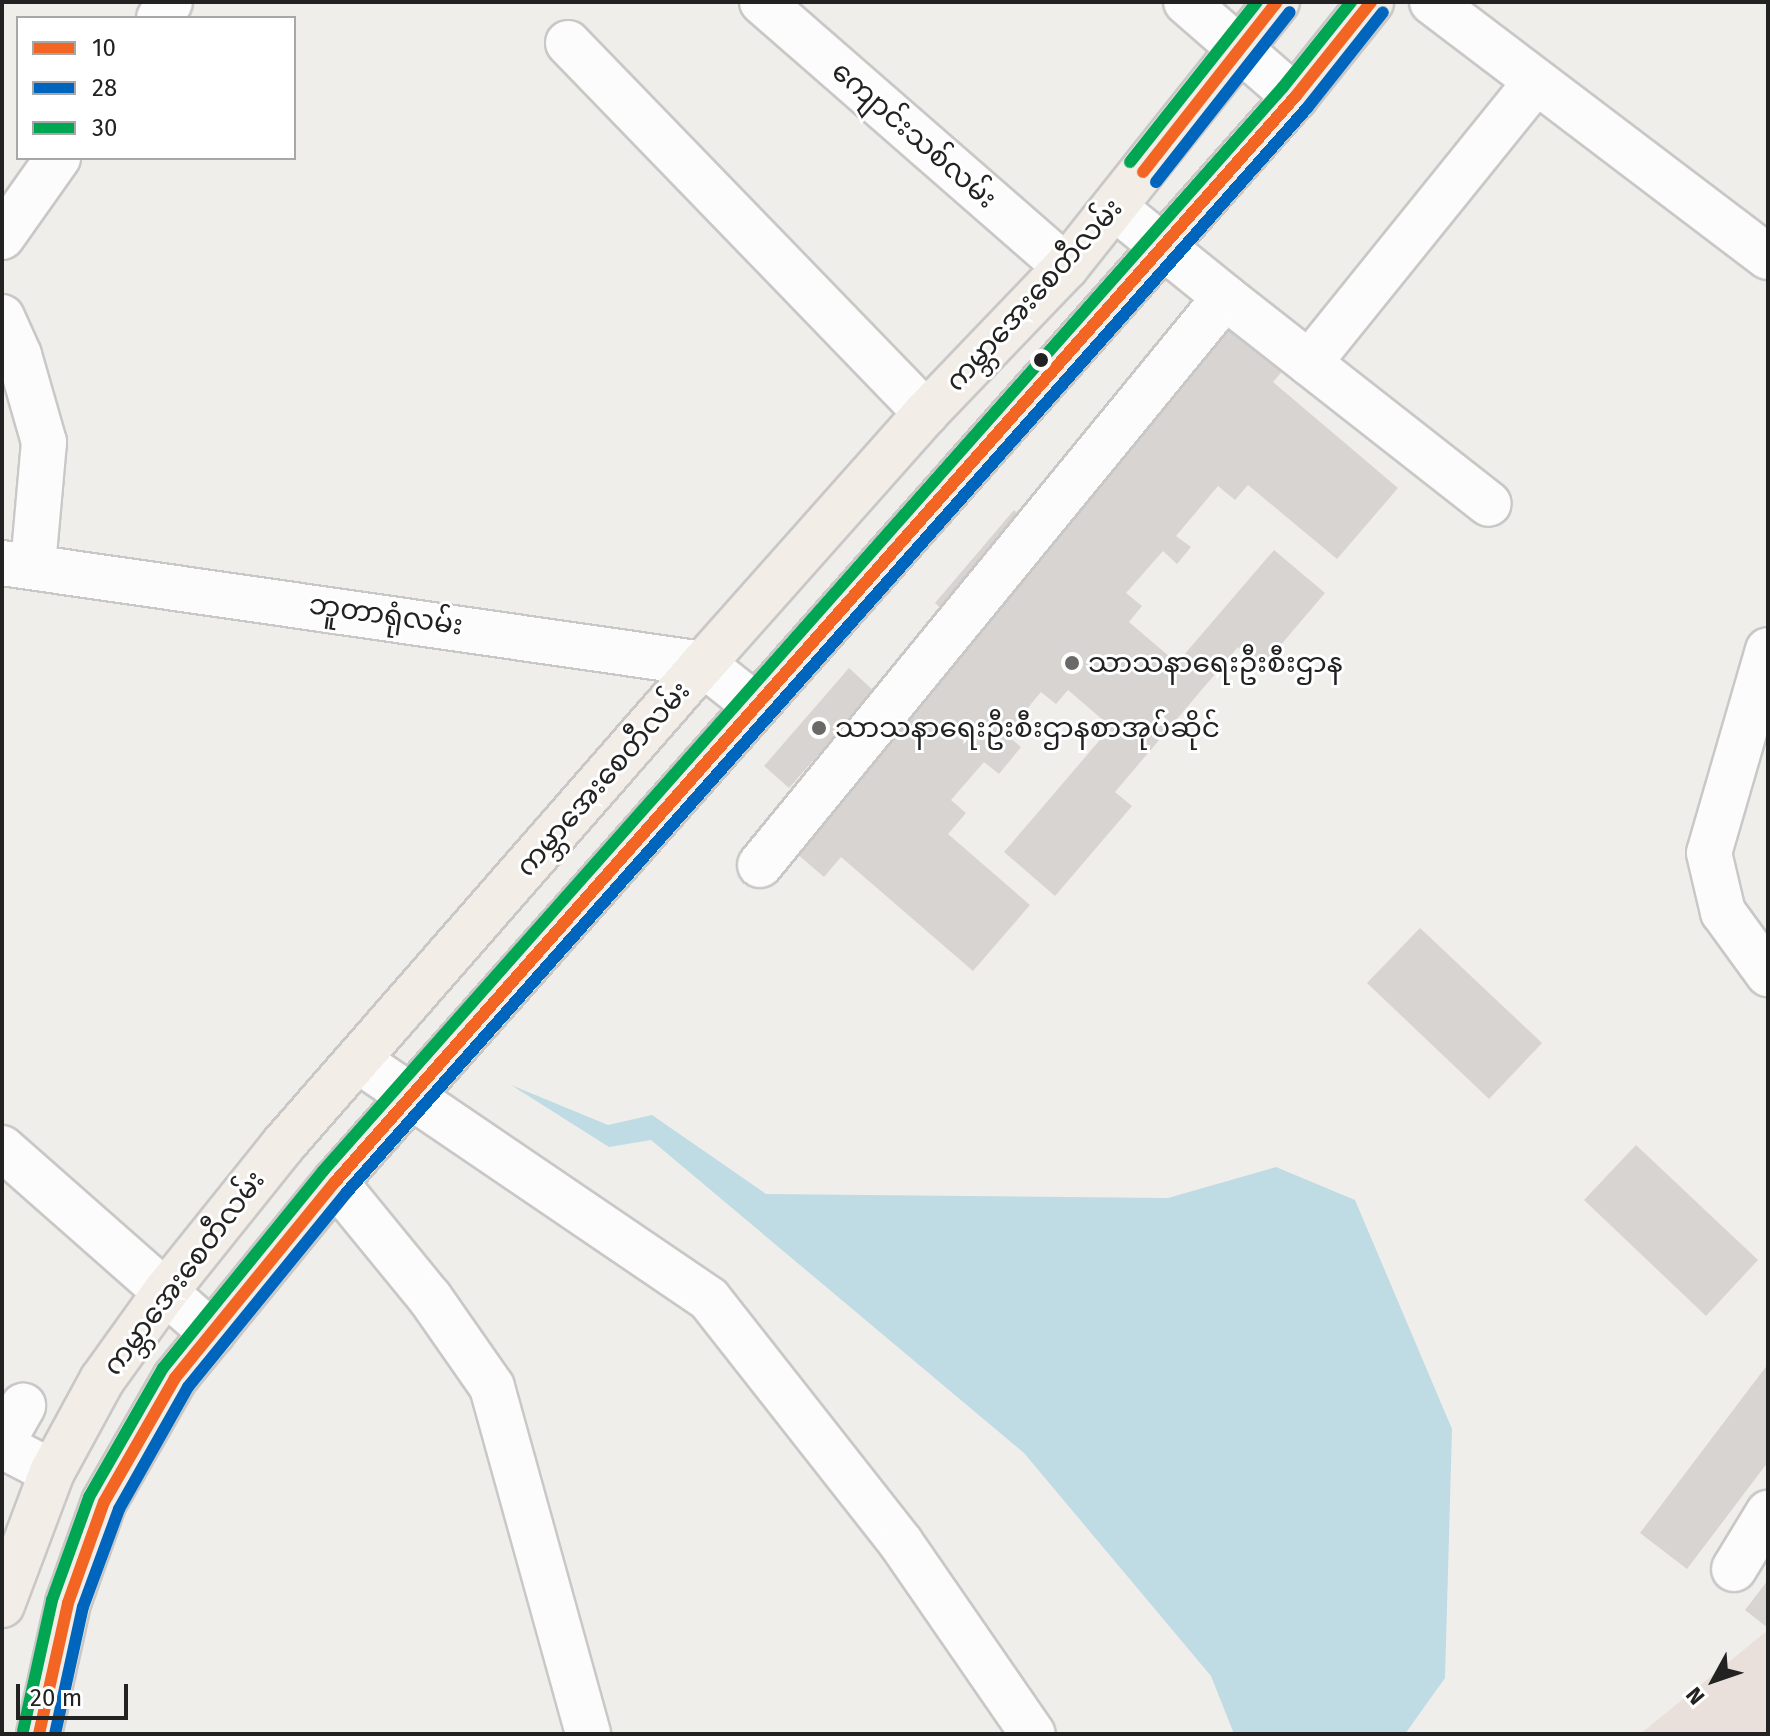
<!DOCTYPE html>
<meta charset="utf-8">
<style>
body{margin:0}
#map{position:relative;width:1770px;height:1736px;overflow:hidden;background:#f0eeeb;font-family:"Fira Sans","Noto Sans Myanmar",sans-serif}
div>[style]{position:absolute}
.military>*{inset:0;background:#eae0db}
.water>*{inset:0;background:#bfdbe3}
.building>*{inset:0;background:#d7d4d2}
.roads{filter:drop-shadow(2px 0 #c9c8c7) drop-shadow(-2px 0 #c9c8c7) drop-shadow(0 2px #c9c8c7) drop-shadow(0 -2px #c9c8c7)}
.minor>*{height:44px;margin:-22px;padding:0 22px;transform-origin:22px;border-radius:22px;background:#fdfcfc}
.major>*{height:44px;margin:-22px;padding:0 22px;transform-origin:22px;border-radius:22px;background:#f3ede7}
.bus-1>*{height:12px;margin:-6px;padding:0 6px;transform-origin:6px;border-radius:6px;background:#f26522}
.bus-2>*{height:12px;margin:-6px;padding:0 6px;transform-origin:6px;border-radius:6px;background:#0065bd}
.bus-3>*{height:12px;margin:-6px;padding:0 6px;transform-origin:6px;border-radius:6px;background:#00a651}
.dots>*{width:22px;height:22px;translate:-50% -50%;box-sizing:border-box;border:4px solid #fff;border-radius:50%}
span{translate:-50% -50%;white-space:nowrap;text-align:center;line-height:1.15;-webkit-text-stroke:6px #fff;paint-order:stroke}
.street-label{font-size:28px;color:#222}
.poi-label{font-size:28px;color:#222}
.left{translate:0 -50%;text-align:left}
.frame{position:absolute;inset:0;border:4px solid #222;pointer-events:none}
.legend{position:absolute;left:16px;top:16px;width:280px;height:144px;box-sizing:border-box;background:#fff;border:2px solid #a7a7a7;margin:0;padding:10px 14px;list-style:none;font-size:24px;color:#222}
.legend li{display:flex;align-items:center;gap:16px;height:40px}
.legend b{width:40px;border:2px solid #a7a7a7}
.north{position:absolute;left:1674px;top:1640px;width:80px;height:80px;-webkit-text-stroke:6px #fff;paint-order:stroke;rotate:230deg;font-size:22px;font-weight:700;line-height:32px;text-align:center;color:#222}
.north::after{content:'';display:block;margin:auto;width:28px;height:36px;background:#222;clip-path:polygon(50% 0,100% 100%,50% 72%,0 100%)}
.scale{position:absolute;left:16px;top:1684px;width:112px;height:36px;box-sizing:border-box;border:4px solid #222;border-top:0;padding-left:10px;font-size:24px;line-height:28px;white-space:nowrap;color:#222;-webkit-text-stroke:6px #fff;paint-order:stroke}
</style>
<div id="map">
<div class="military">
<div style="clip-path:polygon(1768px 1629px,1768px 1734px,1640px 1734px,1768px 1630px)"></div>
</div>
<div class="water">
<div style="clip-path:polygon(511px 1085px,608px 1125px,652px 1115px,766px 1194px,1168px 1198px,1276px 1167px,1355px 1200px,1452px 1429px,1445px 1678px,1405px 1734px,1234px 1734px,1211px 1676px,1024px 1453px,651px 1140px,609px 1147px)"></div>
</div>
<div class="building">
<div style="clip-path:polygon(1233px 312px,1291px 361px,1273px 382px,1398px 488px,1337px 559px,1248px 485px,1235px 500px,1218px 486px,1176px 536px,1191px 547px,1177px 564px,1163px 551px,1126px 593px,1142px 606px,1129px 622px,1177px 663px,1274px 550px,1325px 593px,1261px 668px,1238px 647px,1115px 792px,1132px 806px,1055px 896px,1004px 852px,1111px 727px,1068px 690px,1056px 704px,1041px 692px,1006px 734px,1021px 747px,999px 774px,984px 762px,951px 800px,966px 813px,948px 834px,1030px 905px,973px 971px,841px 857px,824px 877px,781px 840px,962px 627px,935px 603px,1014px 510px,1044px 536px)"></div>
<div style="clip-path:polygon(849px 668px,874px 691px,789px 788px,764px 766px)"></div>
<div style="clip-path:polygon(1420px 928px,1542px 1043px,1489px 1099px,1367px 983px)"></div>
<div style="clip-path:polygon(1636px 1145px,1758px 1260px,1706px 1316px,1584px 1200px)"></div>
<div style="clip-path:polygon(1768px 1364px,1768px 1462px,1687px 1569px,1640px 1533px)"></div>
<div style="clip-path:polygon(1768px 1580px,1768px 1628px,1745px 1610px)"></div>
</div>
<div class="roads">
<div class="minor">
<div style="left:762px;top:2px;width:403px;rotate:41.1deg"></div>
<div style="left:1186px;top:2px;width:145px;rotate:41.1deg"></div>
<div style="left:1432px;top:2px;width:422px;rotate:37.2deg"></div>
<div style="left:159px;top:18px;width:19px;rotate:-55deg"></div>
<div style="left:568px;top:43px;width:515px;rotate:45.94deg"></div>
<div style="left:2px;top:237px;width:97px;rotate:-54.7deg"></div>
<div style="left:1225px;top:297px;width:335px;rotate:38.1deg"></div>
<div style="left:2px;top:317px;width:42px;rotate:65.9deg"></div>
<div style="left:19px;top:355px;width:91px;rotate:74deg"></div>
<div style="left:44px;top:442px;width:123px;rotate:95.1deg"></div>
<div style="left:1309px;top:363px;width:361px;rotate:-51.1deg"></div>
<div style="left:2px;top:563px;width:708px;rotate:8.2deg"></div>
<div style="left:703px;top:664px;width:66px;rotate:38.3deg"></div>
<div style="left:1768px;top:650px;width:211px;rotate:106.2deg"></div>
<div style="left:1709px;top:853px;width:61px;rotate:76.7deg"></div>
<div style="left:1723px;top:912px;width:77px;rotate:54deg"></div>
<div style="left:760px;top:865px;width:734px;rotate:-50.69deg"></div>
<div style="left:1225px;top:297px;width:141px;rotate:-141deg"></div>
<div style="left:359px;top:1061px;width:423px;rotate:34.2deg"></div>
<div style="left:709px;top:1299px;width:310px;rotate:51.8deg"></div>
<div style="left:901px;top:1543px;width:232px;rotate:55.4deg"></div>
<div style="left:2px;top:1148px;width:280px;rotate:41.4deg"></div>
<div style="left:335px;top:1182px;width:150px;rotate:50.7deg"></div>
<div style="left:430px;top:1298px;width:108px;rotate:55.1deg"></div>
<div style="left:492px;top:1387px;width:360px;rotate:74.5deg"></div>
<div style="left:2px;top:1443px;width:43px;rotate:-60.4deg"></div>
<div style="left:2px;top:1446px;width:56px;rotate:27.5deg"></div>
<div style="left:1734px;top:1569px;width:66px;rotate:-58.7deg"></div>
</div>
<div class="major">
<div style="left:2px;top:1605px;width:142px;rotate:-69.4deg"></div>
<div style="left:52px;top:1472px;width:105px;rotate:-61.5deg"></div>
<div style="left:102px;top:1380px;width:110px;rotate:-54.3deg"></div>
<div style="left:166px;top:1291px;width:187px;rotate:-51.3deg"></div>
<div style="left:283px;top:1145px;width:639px;rotate:-48.87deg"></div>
<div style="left:703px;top:664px;width:336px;rotate:-48.4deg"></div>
<div style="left:926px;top:413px;width:202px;rotate:-46.2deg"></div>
<div style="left:1066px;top:267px;width:339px;rotate:-51.5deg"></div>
<div style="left:39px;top:1734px;width:134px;rotate:-77.5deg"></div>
<div style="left:68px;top:1603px;width:107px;rotate:-70.4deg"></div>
<div style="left:104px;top:1502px;width:143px;rotate:-60.2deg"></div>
<div style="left:175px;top:1378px;width:253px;rotate:-50.8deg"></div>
<div style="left:335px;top:1182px;width:1449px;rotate:-48.5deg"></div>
<div style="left:1295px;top:97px;width:122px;rotate:-51.3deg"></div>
</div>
</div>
<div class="bus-1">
<div style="left:1143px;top:172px;width:216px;rotate:-51.8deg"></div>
<div style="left:39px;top:1734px;width:134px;rotate:-77.5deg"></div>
<div style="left:68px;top:1603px;width:107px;rotate:-70.4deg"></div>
<div style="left:104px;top:1502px;width:143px;rotate:-60.2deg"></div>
<div style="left:175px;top:1378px;width:253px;rotate:-50.8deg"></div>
<div style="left:335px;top:1182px;width:1449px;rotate:-48.5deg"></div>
<div style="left:1295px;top:97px;width:122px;rotate:-51.3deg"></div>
</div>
<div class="bus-2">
<div style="left:1156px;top:182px;width:216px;rotate:-51.8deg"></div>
<div style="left:55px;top:1734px;width:130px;rotate:-77.6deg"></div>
<div style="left:83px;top:1607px;width:104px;rotate:-69.8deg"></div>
<div style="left:119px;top:1509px;width:140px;rotate:-60.5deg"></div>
<div style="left:188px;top:1387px;width:252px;rotate:-50.8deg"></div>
<div style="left:347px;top:1192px;width:1448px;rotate:-48.47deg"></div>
<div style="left:1307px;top:108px;width:122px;rotate:-51.6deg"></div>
</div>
<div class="bus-3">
<div style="left:1130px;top:162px;width:204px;rotate:-51.6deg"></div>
<div style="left:23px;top:1731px;width:134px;rotate:-77.5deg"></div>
<div style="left:52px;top:1600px;width:109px;rotate:-70.2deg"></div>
<div style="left:89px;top:1497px;width:149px;rotate:-60.2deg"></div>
<div style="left:163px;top:1368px;width:254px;rotate:-50.9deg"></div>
<div style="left:323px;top:1171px;width:1448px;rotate:-48.47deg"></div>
<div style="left:1283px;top:87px;width:109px;rotate:-51.3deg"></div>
</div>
<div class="dots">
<div style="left:1041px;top:360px;background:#222"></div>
<div style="left:1072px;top:663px;background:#6a6968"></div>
<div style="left:819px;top:728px;background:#6a6968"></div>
</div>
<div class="street-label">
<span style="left:914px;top:135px;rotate:41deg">ကျောင်းသစ်လမ်း</span>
<span style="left:1034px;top:295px;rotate:-48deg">ကမ္ဘာအေးစေတီလမ်း</span>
<span style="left:386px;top:615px;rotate:8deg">ဘူတာရုံလမ်း</span>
<span style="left:603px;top:779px;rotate:-49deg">ကမ္ဘာအေးစေတီလမ်း</span>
<span style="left:184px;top:1273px;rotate:-53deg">ကမ္ဘာအေးစေတီလမ်း</span>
</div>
<div class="poi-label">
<span class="left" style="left:1088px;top:663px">သာသနာရေးဦးစီးဌာန</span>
<span class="left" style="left:835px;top:728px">သာသနာရေးဦးစီးဌာနစာအုပ်ဆိုင်</span>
</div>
<div class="frame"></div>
<ul class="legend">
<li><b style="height:10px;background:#f26522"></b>10</li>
<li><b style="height:10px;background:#0065bd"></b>28</li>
<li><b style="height:10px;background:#00a651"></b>30</li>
</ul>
<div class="north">N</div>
<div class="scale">20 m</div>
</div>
